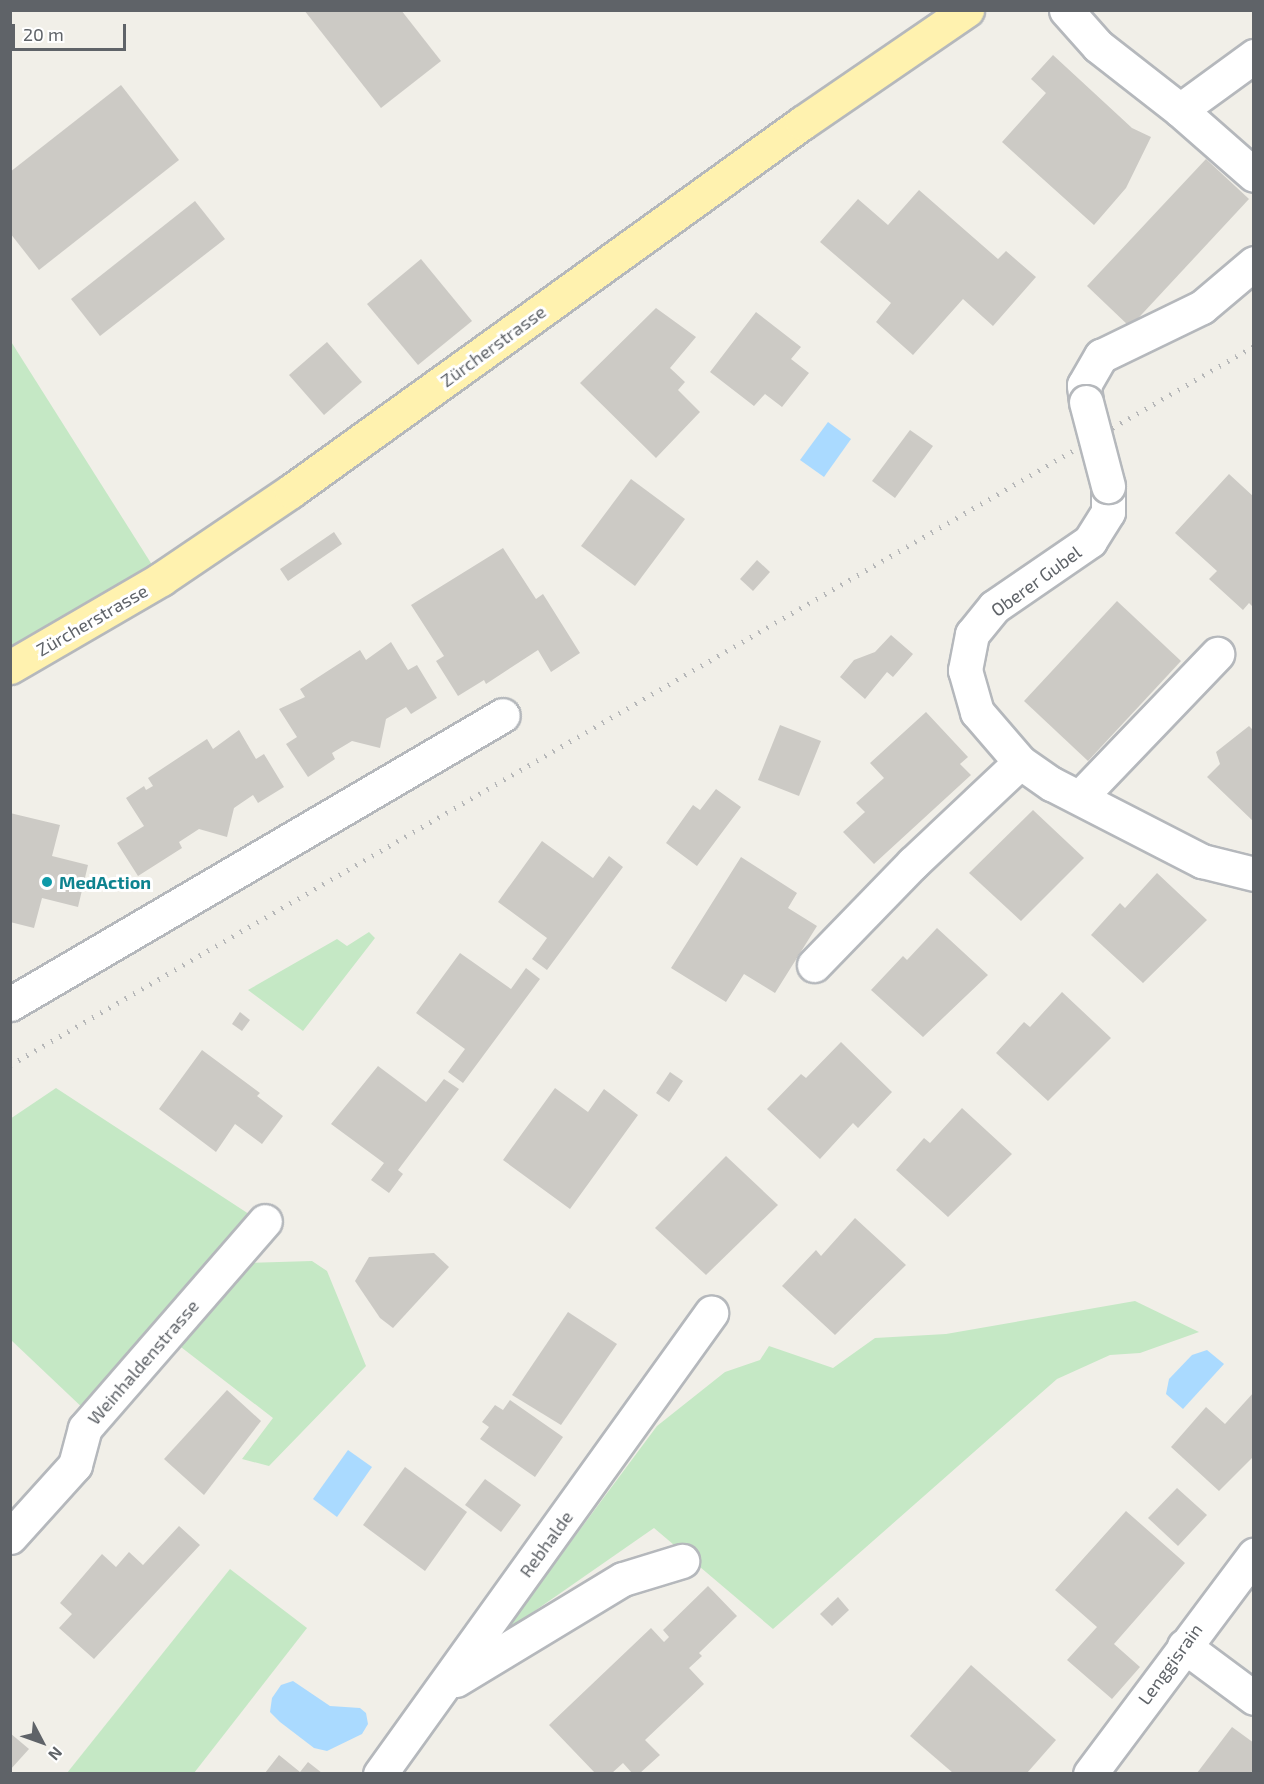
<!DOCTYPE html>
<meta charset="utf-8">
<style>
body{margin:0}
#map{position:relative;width:1264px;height:1784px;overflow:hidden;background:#f1efe8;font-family:"Exo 2",sans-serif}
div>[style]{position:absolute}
.green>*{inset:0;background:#c5e8c5}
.water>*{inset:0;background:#aadaff}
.building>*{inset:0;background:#cccac5}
.roads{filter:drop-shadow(2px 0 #b5b8bc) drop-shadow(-2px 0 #b5b8bc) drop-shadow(0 2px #b5b8bc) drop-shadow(0 -2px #b5b8bc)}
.minor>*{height:33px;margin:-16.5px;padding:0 16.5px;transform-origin:16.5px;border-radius:16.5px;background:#fff}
.major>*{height:33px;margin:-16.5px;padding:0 16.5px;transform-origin:16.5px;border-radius:16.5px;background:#fff2af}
.rail>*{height:4.5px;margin-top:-2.25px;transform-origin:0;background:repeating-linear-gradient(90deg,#b6b7b8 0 1.5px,transparent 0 9.5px)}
.bridges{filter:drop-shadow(2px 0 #b5b8bc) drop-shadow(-2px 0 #b5b8bc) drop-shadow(0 2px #b5b8bc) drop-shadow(0 -2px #b5b8bc)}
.minor-bridge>*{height:33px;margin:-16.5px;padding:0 16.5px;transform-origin:16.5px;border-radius:16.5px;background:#fff}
.dots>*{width:16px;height:16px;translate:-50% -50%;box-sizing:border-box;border:3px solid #fff;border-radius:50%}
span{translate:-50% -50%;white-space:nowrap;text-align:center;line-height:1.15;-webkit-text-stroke:6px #fff;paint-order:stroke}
.street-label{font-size:18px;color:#5f6368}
.culture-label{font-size:18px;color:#0d838f;font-weight:700}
.left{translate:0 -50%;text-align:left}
.frame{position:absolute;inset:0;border:12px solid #5f6368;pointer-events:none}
.north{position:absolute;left:12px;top:1712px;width:60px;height:60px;-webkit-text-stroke:4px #fff;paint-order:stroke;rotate:131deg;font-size:16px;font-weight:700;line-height:24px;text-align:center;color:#5f6368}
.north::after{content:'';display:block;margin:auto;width:21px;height:27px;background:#5f6368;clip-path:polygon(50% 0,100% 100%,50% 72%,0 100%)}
.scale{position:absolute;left:12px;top:24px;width:114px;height:27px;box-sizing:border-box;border:3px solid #5f6368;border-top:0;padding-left:8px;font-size:18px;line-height:21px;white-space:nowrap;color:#5f6368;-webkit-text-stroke:4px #fff;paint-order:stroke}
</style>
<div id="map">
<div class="green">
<div style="clip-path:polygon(10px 340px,161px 579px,10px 667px)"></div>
<div style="clip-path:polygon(369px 932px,375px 938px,303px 1031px,248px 990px,337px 939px,347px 946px)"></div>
<div style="clip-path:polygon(56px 1088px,255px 1218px,87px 1412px,11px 1340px,10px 1119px)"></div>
<div style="clip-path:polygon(312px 1261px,327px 1271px,366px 1366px,269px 1466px,242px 1459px,273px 1418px,177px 1344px,249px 1263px)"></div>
<div style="clip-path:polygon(1135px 1301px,1199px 1332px,1140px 1353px,1110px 1355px,1057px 1379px,773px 1629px,654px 1528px,503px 1633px,657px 1426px,725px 1372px,760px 1360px,769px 1346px,833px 1368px,875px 1338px,946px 1334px)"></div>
<div style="clip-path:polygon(230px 1569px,307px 1628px,194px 1773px,67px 1773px)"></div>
</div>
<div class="water">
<div style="clip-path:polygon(828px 422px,851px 439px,824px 477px,800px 460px)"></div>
<div style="clip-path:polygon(1207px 1350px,1224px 1364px,1183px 1409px,1166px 1394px,1169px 1379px,1192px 1355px)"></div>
<div style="clip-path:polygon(348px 1450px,372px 1467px,337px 1517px,313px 1499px)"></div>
<div style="clip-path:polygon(293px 1681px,330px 1706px,360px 1708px,366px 1713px,368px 1724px,362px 1734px,327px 1751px,314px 1748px,280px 1722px,270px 1712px,272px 1698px,281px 1685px)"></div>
</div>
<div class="building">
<div style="clip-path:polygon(304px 10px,401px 10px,441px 61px,381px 108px)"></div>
<div style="clip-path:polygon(1053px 55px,1132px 128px,1151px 137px,1126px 188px,1094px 225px,1002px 142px,1046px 93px,1031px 79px)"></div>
<div style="clip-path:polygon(121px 85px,179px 160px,39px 270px,10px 233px,10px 172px)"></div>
<div style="clip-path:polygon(1206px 159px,1249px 199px,1130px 327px,1087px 286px)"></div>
<div style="clip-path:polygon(919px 190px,998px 259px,1006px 251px,1036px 277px,993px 326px,963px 299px,913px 355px,876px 322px,891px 303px,820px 242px,858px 199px,888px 225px)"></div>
<div style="clip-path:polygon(195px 201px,225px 239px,100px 336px,71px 299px)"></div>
<div style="clip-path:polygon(421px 259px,472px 321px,418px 365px,367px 304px)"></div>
<div style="clip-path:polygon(656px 308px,696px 337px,670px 368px,685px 382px,678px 390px,700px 412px,656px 458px,580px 383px)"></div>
<div style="clip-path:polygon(756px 312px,801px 347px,791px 359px,809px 373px,782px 407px,765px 394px,754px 406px,710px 372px)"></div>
<div style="clip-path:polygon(327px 342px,362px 382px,324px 415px,289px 375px)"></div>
<div style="clip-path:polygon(910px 430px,933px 446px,895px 498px,872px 481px)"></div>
<div style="clip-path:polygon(1229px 474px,1254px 497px,1254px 608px,1249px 603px,1243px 610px,1209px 579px,1217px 571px,1175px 533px)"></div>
<div style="clip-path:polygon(631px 479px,685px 519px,635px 586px,581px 546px)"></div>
<div style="clip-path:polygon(334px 532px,342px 544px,288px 581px,280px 569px)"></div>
<div style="clip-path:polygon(503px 548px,536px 599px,543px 594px,580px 653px,551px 672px,538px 650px,486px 684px,484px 680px,458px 696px,436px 661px,444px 656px,411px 605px)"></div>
<div style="clip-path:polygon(757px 560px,770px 572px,753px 591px,740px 579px)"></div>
<div style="clip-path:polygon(1117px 601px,1181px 661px,1088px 761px,1024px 701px)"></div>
<div style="clip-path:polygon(891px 635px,913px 654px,893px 677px,887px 672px,865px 699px,840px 677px,854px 660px,875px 652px)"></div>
<div style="clip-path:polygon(391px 642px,408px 670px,417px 665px,437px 698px,411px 714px,406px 707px,386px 719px,380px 748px,352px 741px,332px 753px,335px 759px,308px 777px,286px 744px,297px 737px,279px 709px,305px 697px,300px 689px,360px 650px,366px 660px)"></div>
<div style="clip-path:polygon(926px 712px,968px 757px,960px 764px,971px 775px,874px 864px,843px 832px,865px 812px,856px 803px,884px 778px,870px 763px)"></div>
<div style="clip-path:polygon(780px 725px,821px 741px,799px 796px,758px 780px)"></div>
<div style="clip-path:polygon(1249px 726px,1254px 731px,1254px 822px,1207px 777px,1220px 764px,1216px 752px)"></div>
<div style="clip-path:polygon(239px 730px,256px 759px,264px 754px,284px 787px,258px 803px,253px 795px,234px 808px,227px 837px,199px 829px,179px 842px,182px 848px,138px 876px,117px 843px,144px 826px,126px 798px,144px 786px,146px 790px,153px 786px,148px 778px,207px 739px,213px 749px)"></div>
<div style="clip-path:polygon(716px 789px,741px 807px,697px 866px,666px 843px,693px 805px,700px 810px)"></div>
<div style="clip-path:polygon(1033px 810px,1084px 858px,1021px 921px,969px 873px)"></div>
<div style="clip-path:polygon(10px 813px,60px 825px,52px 856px,88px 865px,78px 907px,42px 898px,34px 928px,10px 922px)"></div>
<div style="clip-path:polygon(542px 841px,593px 878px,609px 856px,623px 867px,547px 970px,532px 959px,547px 938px,498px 902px)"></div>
<div style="clip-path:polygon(741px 857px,797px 893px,788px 908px,817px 926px,775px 993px,744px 974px,726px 1002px,671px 968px)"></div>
<div style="clip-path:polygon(1157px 873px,1207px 920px,1143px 983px,1091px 935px,1120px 903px,1125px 908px)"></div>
<div style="clip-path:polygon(937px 928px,988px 975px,923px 1037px,871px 990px,903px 956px,907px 960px)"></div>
<div style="clip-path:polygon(460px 953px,511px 989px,526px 968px,540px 979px,463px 1083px,448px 1072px,465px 1049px,416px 1013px)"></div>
<div style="clip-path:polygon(1062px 992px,1111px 1038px,1048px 1101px,996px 1053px,1024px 1022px,1030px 1027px)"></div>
<div style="clip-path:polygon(240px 1012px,250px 1020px,242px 1031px,232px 1024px)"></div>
<div style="clip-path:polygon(841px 1042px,892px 1092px,858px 1128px,853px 1123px,820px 1159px,767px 1109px,801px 1074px,806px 1078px)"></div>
<div style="clip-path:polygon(202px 1050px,260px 1093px,257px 1096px,283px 1116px,262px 1144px,235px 1124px,216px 1152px,159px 1109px)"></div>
<div style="clip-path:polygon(378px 1066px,426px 1102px,444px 1079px,459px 1089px,398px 1170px,403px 1174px,389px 1193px,371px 1180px,384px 1163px,331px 1124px)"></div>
<div style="clip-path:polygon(670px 1072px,683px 1081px,669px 1102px,656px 1093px)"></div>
<div style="clip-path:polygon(555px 1088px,588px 1112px,604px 1089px,638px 1115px,570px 1209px,503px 1160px)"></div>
<div style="clip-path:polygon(962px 1108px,1012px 1154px,948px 1217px,896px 1170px,924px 1138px,930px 1143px)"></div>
<div style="clip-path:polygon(726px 1156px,778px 1205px,706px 1275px,655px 1228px)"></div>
<div style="clip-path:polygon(855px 1218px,906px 1265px,835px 1335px,782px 1286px,816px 1250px,821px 1256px)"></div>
<div style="clip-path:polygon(434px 1253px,449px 1267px,393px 1328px,380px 1318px,355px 1281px,369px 1257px)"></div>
<div style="clip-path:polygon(568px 1312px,617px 1344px,561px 1425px,512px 1395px)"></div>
<div style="clip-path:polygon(227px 1390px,261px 1421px,204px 1495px,164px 1459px)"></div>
<div style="clip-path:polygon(1254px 1392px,1254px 1456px,1219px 1491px,1171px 1447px,1206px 1407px,1225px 1424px)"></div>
<div style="clip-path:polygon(510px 1400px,563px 1437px,535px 1477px,480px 1439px,489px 1427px,482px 1422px,495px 1405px,503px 1410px)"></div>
<div style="clip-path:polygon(405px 1467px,467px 1512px,425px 1571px,363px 1525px)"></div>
<div style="clip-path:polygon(485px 1479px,521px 1505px,501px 1532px,465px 1505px)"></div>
<div style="clip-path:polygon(1177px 1488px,1207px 1515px,1178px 1546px,1148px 1518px)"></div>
<div style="clip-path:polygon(1126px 1511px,1185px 1563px,1114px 1644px,1140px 1667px,1112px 1699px,1067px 1660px,1097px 1627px,1055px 1590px)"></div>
<div style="clip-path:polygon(179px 1526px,200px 1545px,94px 1659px,59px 1628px,72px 1614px,60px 1603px,102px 1554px,116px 1567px,129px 1552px,143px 1565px)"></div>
<div style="clip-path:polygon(708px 1586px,737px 1616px,699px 1653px,702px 1656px,689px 1668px,704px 1684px,645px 1740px,660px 1755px,640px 1773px,632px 1773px,623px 1763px,612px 1773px,595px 1773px,549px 1725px,651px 1628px,664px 1642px,669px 1637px,663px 1630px)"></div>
<div style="clip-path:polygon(838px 1597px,849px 1610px,832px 1626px,820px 1614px)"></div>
<div style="clip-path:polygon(971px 1665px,1056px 1740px,1027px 1773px,953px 1773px,910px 1736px)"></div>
<div style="clip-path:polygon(1232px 1727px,1254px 1743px,1254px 1773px,1197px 1773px)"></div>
<div style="clip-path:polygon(10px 1733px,29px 1749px,10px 1770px)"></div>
<div style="clip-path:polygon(279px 1755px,300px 1772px,308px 1762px,322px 1773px,265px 1773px)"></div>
</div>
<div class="roads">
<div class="minor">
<div style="left:1066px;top:10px;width:48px;rotate:48.4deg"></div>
<div style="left:1098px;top:46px;width:104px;rotate:38deg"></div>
<div style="left:1180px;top:110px;width:92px;rotate:-36.1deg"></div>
<div style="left:1180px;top:110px;width:98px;rotate:41.3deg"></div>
<div style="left:1086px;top:402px;width:17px;rotate:-97deg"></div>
<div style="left:1084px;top:385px;width:34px;rotate:-60deg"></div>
<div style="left:1101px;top:356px;width:112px;rotate:-25.9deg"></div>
<div style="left:1202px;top:307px;width:68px;rotate:-40.2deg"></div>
<div style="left:1108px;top:486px;width:26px;rotate:90deg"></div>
<div style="left:1108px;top:512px;width:34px;rotate:122deg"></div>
<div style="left:1090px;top:541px;width:116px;rotate:145.5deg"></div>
<div style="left:994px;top:607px;width:35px;rotate:129deg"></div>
<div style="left:972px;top:634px;width:37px;rotate:101deg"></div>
<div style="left:965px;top:670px;width:44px;rotate:74.1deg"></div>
<div style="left:977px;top:712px;width:66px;rotate:49.3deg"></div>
<div style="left:1020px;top:762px;width:39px;rotate:35deg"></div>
<div style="left:1052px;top:784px;width:169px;rotate:27.2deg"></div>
<div style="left:1202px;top:861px;width:54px;rotate:14deg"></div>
<div style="left:1081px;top:796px;width:197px;rotate:-46.2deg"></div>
<div style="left:814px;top:965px;width:142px;rotate:-45.9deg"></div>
<div style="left:913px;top:863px;width:147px;rotate:-43.3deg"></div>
<div style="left:10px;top:1004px;width:571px;rotate:-30.38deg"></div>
<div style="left:10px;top:1537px;width:97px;rotate:-47.9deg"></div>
<div style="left:75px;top:1465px;width:38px;rotate:-75deg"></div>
<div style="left:85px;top:1428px;width:274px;rotate:-49deg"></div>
<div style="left:1184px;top:1646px;width:87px;rotate:36.6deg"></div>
<div style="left:456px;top:1680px;width:195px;rotate:-31.2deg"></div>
<div style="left:623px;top:1579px;width:62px;rotate:-17deg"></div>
<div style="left:380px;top:1774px;width:568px;rotate:-54.32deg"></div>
<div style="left:1090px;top:1774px;width:274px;rotate:-53.2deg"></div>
</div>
<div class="major">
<div style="left:10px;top:667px;width:175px;rotate:-30.2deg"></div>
<div style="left:161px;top:579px;width:157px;rotate:-34.1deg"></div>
<div style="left:291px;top:491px;width:630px;rotate:-35.76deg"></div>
<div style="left:802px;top:123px;width:200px;rotate:-34.4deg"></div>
</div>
</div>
<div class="rail">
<div style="left:10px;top:1065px;width:1437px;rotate:-30.03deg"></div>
</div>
<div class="bridges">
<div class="minor-bridge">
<div style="left:1086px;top:402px;width:87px;rotate:75.3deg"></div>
</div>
</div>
<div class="dots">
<div style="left:47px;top:882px;background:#0f9aa8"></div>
</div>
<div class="street-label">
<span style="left:493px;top:346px;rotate:-36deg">Zürcherstrasse</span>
<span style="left:1036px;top:581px;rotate:-36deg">Oberer Gubel</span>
<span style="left:92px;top:620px;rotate:-30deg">Zürcherstrasse</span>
<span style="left:143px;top:1362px;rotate:-49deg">Weinhaldenstrasse</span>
<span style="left:546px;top:1544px;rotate:-54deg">Rebhalde</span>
<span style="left:1170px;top:1664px;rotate:-54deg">Lenggisrain</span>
</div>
<div class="culture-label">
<span class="left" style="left:59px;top:882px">MedAction</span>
</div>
<div class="frame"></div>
<div class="north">N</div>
<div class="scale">20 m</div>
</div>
